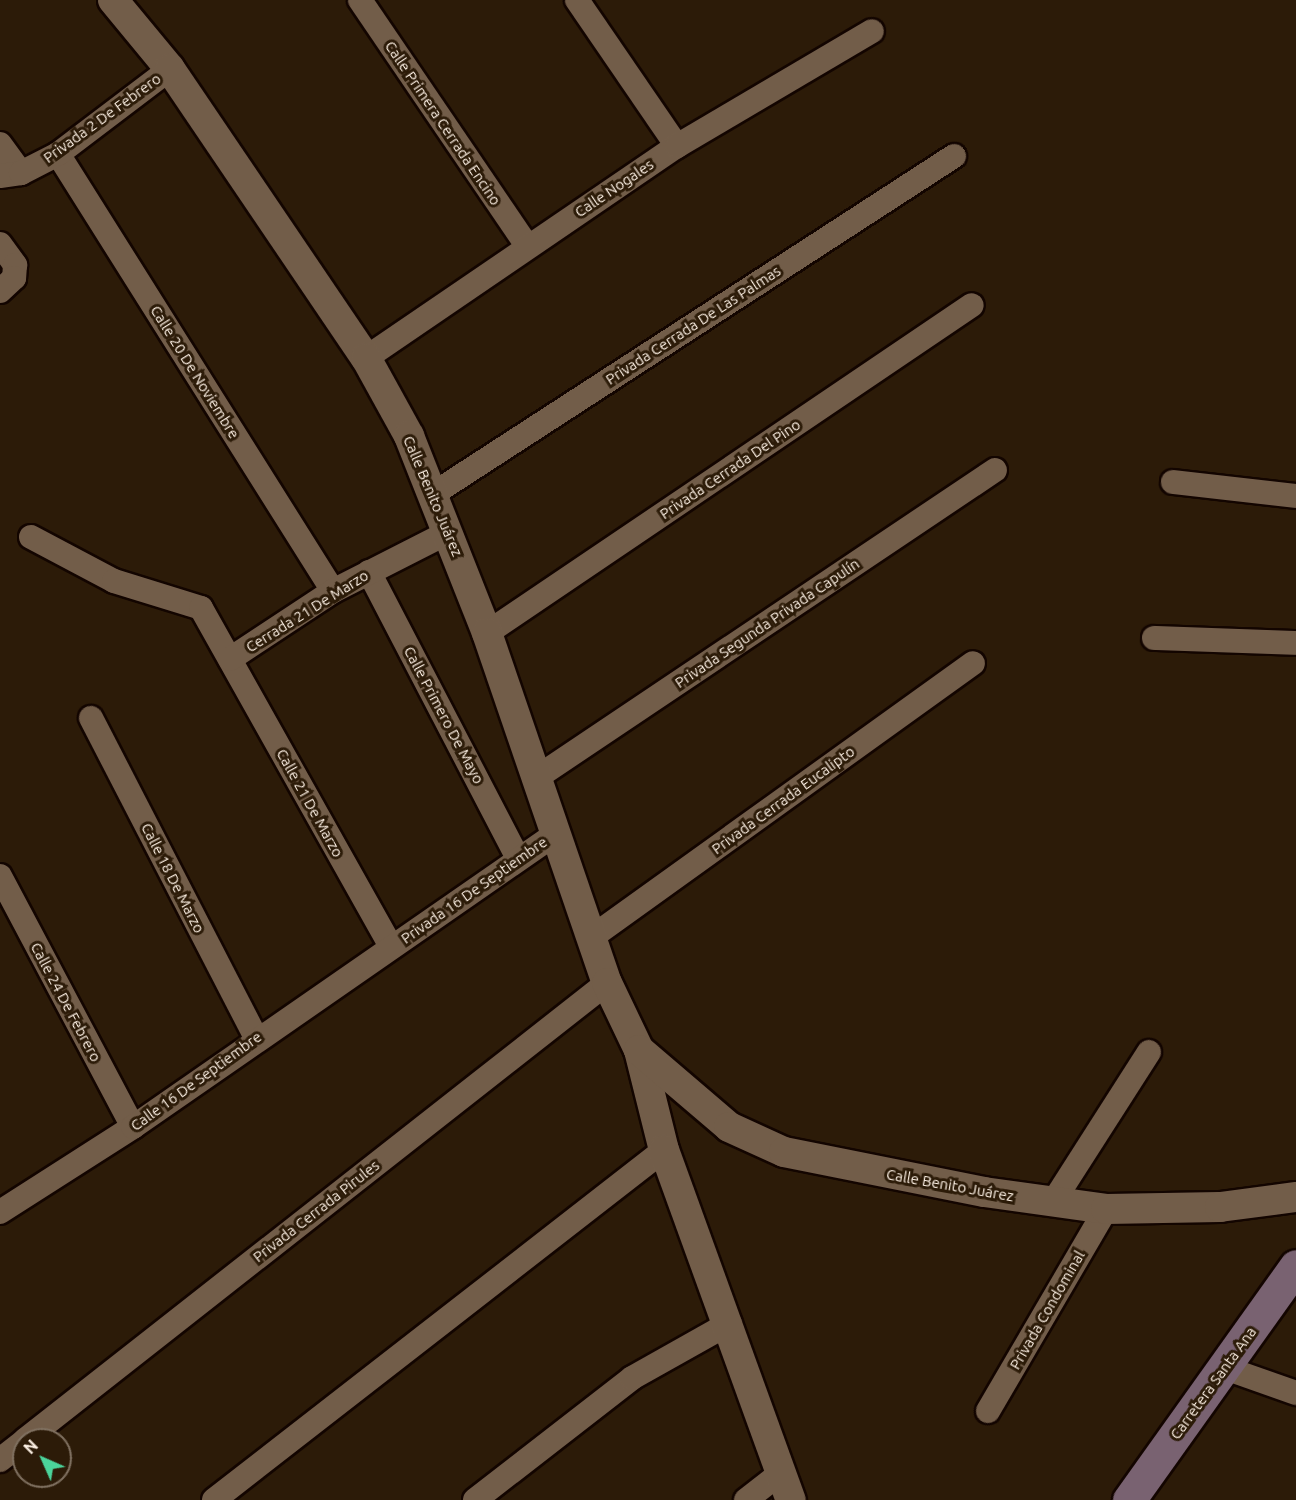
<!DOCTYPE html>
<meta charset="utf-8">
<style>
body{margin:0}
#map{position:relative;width:1296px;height:1500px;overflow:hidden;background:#2c1b08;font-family:Ubuntu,sans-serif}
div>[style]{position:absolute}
.roads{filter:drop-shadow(2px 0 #130500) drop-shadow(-2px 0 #130500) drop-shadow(0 2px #130500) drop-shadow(0 -2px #130500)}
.minor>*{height:24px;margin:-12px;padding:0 12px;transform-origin:12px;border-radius:12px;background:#725d49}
.tertiary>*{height:30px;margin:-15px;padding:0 15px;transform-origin:15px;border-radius:15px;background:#725d49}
.secondary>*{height:33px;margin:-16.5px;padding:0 16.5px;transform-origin:16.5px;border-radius:16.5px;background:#796271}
span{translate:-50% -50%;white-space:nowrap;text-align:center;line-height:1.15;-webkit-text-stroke:6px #2c1b08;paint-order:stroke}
.street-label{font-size:15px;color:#fef2e6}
.north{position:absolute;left:12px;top:1428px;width:60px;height:60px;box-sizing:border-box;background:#2c1b08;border:2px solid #807161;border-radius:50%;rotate:315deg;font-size:16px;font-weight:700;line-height:24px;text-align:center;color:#fef2e6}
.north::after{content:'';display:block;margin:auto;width:21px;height:27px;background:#4bd49b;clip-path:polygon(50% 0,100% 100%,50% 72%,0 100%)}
</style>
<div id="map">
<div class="roads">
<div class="minor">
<div style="left:360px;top:0;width:297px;rotate:55.8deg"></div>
<div style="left:577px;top:0;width:177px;rotate:55.6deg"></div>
<div style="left:0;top:144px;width:36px;rotate:54deg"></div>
<div style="left:58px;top:154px;width:516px;rotate:57.82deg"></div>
<div style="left:0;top:176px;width:21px;rotate:-8deg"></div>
<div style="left:21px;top:173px;width:42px;rotate:-27.2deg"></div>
<div style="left:58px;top:154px;width:141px;rotate:-37.2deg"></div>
<div style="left:0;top:244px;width:26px;rotate:54deg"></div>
<div style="left:15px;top:265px;width:13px;rotate:94deg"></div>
<div style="left:14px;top:278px;width:19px;rotate:137deg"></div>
<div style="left:366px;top:358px;width:376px;rotate:-34.3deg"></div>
<div style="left:677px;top:146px;width:226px;rotate:-30.5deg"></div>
<div style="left:1173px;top:482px;width:124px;rotate:6.5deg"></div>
<div style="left:433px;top:494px;width:621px;rotate:-32.97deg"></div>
<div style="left:31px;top:537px;width:94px;rotate:27.9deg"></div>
<div style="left:114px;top:581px;width:91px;rotate:17.2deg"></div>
<div style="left:201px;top:608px;width:389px;rotate:60.7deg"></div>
<div style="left:369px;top:572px;width:322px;rotate:62.5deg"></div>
<div style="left:487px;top:633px;width:585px;rotate:-34.07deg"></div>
<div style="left:1154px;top:638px;width:142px;rotate:2deg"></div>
<div style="left:230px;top:659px;width:123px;rotate:-33.4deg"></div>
<div style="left:333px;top:591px;width:130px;rotate:-27deg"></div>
<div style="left:91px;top:718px;width:360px;rotate:62.7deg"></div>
<div style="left:539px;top:776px;width:549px;rotate:-33.86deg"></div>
<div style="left:0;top:876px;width:284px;rotate:62.1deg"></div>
<div style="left:592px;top:937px;width:469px;rotate:-35.7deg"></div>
<div style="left:1053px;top:1202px;width:178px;rotate:-57.4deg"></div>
<div style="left:0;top:1212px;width:158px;rotate:-32.6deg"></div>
<div style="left:133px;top:1127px;width:516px;rotate:-34.74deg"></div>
<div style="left:1225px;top:1368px;width:75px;rotate:19.4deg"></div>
<div style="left:988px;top:1411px;width:234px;rotate:-59.7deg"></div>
<div style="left:25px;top:1440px;width:740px;rotate:-38.14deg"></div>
<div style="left:0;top:1460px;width:31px;rotate:-38deg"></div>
<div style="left:214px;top:1500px;width:570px;rotate:-37.87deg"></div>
<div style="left:475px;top:1500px;width:199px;rotate:-37.8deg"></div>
<div style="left:632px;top:1378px;width:112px;rotate:-29.3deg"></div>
<div style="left:746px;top:1500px;width:46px;rotate:-37.9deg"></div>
</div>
<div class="tertiary">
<div style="left:113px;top:0;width:89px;rotate:50.4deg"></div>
<div style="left:170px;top:69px;width:349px;rotate:55.9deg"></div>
<div style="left:366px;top:358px;width:89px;rotate:61.1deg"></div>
<div style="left:409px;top:436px;width:212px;rotate:68.4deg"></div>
<div style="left:487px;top:633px;width:370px;rotate:71.1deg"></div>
<div style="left:607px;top:983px;width:74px;rotate:64.5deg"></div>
<div style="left:639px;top:1050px;width:103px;rotate:76deg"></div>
<div style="left:664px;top:1150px;width:372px;rotate:70.1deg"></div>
<div style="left:639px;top:1050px;width:118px;rotate:40.5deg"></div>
<div style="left:729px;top:1127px;width:60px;rotate:24.4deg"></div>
<div style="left:784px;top:1152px;width:204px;rotate:11.3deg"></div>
<div style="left:984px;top:1192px;width:123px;rotate:7.9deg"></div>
<div style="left:1106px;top:1209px;width:114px;rotate:-1deg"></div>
<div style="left:1220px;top:1207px;width:77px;rotate:-7.5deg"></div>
</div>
<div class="secondary">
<div style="left:1129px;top:1500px;width:287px;rotate:-54.5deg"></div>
</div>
</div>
<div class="street-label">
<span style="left:102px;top:118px;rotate:-36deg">Privada 2 De Febrero</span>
<span style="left:443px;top:123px;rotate:56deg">Calle Primera Cerrada Encino</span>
<span style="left:614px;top:188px;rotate:-34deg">Calle Nogales</span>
<span style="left:693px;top:325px;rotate:-33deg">Privada Cerrada De Las Palmas</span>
<span style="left:195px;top:372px;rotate:58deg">Calle 20 De Noviembre</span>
<span style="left:730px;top:469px;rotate:-34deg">Privada Cerrada Del Pino</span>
<span style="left:433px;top:496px;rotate:67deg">Calle Benito Juárez</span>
<span style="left:307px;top:611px;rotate:-32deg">Cerrada 21 De Marzo</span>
<span style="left:767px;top:623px;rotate:-34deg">Privada Segunda Privada Capulín</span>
<span style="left:444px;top:715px;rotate:62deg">Calle Primero De Mayo</span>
<span style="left:783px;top:800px;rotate:-36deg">Privada Cerrada Eucalipto</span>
<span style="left:310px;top:803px;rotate:61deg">Calle 21 De Marzo</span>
<span style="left:173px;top:878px;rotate:63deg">Calle 18 De Marzo</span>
<span style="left:474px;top:890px;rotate:-35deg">Privada 16 De Septiembre</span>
<span style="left:66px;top:1002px;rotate:62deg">Calle 24 De Febrero</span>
<span style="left:196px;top:1081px;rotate:-36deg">Calle 16 De Septiembre</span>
<span style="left:950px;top:1185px;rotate:10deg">Calle Benito Juárez</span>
<span style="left:316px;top:1211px;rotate:-38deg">Privada Cerrada Pirules</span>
<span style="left:1047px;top:1310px;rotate:-60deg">Privada Condominal</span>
<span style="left:1213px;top:1383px;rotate:-54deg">Carretera Santa Ana</span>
</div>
<div class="north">N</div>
</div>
